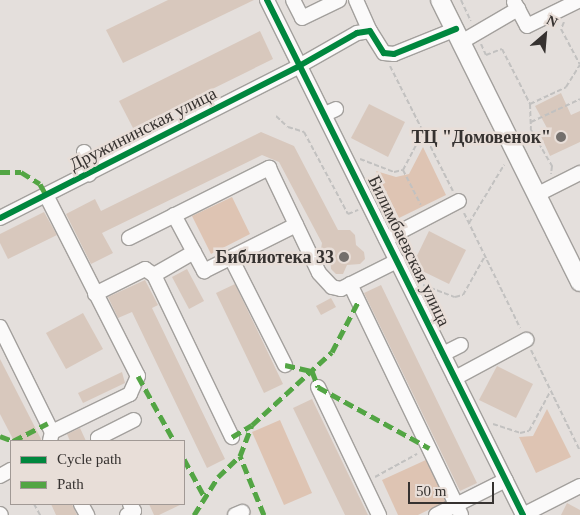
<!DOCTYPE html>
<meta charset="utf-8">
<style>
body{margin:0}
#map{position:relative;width:580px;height:515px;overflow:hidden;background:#e4dfdc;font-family:"Times New Roman",serif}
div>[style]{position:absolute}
.green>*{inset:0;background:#dec4b3}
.building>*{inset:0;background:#d8c8bd}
.path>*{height:2px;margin-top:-1px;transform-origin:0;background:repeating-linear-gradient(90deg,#c2c1c0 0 5px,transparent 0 7.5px)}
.roads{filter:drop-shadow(1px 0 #a3a09d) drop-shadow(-1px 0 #a3a09d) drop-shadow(0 1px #a3a09d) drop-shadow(0 -1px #a3a09d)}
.minor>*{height:14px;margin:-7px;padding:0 7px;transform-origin:7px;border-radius:7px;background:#fbfafa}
.major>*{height:18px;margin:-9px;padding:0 9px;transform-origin:9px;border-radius:9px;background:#fbfafa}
.quiet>*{height:5px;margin-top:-2.5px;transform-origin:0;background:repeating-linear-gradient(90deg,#53a544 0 10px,transparent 0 15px)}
.cycleway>*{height:6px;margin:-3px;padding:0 3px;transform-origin:3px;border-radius:3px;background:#00873e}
.dots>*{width:14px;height:14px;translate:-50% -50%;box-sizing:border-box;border:2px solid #e8ded8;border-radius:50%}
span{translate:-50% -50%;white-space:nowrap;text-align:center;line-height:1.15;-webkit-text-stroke:5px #e8ded8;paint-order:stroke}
.street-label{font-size:18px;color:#363230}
.poi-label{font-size:18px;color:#363230;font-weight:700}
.right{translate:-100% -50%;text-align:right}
.legend{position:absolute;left:10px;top:440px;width:175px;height:65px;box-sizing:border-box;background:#e8ded8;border:1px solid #a19995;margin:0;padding:6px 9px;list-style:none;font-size:15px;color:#363230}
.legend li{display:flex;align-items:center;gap:10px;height:25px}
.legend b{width:25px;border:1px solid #a19995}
.north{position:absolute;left:520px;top:10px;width:50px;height:50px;-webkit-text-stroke:4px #e8ded8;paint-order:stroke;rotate:27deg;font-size:14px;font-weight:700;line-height:20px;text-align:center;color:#363230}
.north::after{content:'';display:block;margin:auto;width:18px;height:22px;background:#363230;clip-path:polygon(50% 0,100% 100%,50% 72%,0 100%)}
.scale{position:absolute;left:408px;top:482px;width:86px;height:22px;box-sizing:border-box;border:2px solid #363230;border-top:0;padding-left:6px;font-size:15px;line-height:18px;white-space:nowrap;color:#363230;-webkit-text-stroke:4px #e8ded8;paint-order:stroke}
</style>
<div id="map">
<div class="green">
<div style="clip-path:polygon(423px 147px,446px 195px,399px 218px,376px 171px,396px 177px,409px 174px)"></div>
<div style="clip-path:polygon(232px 197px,250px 234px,211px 254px,192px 216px)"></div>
<div style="clip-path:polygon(547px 409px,571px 457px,536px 473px,519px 437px,533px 436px)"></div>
<div style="clip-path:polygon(280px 420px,312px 493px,284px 505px,252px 432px)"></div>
<div style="clip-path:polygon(428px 459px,447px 501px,418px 515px,398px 515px,382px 480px)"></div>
</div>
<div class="building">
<div style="clip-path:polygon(168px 0,254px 0,123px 63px,106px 30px)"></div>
<div style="clip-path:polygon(260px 31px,273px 59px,133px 128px,119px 101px)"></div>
<div style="clip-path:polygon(561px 93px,571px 115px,580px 111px,580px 142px,550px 156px,539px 132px,547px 128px,535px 106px)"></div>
<div style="clip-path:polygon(369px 104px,405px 122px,388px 157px,351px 138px)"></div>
<div style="clip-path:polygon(261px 132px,294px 146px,338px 230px,350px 230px,355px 235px,356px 245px,364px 252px,365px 259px,360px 264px,347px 265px,343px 274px,336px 274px,331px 269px,330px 257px,321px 249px,322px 243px,279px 162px,262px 155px,102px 233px,113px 253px,91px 264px,66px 214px,95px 199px,101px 211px)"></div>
<div style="clip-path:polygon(44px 212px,57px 235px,8px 259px,0 243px,0 234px)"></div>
<div style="clip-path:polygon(429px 231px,466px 250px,449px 284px,412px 266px)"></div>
<div style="clip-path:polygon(187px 269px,204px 301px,189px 309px,172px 277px)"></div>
<div style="clip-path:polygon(145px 280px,158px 305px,152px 308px,225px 459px,207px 468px,132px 312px,118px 318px,108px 297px)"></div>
<div style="clip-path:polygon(235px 284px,283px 384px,264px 393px,216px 293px)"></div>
<div style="clip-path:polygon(381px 285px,477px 483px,460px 491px,364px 293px)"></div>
<div style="clip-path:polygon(331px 298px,336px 307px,321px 315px,316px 306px)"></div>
<div style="clip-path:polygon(83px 313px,103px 349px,66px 369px,46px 333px)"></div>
<div style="clip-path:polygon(0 359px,41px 439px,41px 441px,14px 441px,0 414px)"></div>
<div style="clip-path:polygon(497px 366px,533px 384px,516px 418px,479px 400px)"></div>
<div style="clip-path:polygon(122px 372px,125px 383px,83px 403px,78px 393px)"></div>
<div style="clip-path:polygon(312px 399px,368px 515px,345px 515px,293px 408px)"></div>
<div style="clip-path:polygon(80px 428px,86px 441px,70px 441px,67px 434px)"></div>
<div style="clip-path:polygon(567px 503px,580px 510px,580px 515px,561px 515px)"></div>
<div style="clip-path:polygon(51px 504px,72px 504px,77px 515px,56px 515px)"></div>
<div style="clip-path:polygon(149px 504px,182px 504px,159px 515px,154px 515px)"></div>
</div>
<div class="path">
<div style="left:461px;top:0;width:23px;rotate:65deg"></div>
<div style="left:564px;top:22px;width:8px;rotate:113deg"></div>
<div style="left:561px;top:29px;width:40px;rotate:62deg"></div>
<div style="left:481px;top:44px;width:12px;rotate:66deg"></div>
<div style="left:486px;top:55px;width:17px;rotate:-21deg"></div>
<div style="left:502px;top:49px;width:62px;rotate:63deg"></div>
<div style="left:530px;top:104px;width:26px;rotate:88deg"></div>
<div style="left:531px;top:130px;width:42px;rotate:59.7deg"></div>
<div style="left:552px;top:166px;width:8px;rotate:97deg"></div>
<div style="left:390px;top:66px;width:140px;rotate:63.3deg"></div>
<div style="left:530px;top:104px;width:40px;rotate:-25deg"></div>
<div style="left:566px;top:87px;width:26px;rotate:-58deg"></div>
<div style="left:276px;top:116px;width:16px;rotate:43deg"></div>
<div style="left:288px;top:127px;width:17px;rotate:17deg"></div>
<div style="left:304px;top:132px;width:93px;rotate:61.8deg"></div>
<div style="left:348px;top:214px;width:11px;rotate:-22deg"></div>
<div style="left:531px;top:122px;width:54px;rotate:-25.1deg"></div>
<div style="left:360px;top:159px;width:36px;rotate:21deg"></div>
<div style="left:394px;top:172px;width:9px;rotate:-13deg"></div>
<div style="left:403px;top:170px;width:45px;rotate:-62.3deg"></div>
<div style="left:403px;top:170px;width:39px;rotate:63deg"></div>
<div style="left:464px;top:213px;width:128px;rotate:64deg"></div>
<div style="left:469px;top:223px;width:68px;rotate:-58.9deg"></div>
<div style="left:423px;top:285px;width:34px;rotate:21deg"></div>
<div style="left:455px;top:297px;width:8px;rotate:-14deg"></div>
<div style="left:463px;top:295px;width:45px;rotate:-60.6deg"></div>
<div style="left:531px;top:350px;width:112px;rotate:64.1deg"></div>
<div style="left:493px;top:424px;width:28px;rotate:18deg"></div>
<div style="left:520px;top:433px;width:9px;rotate:-13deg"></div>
<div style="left:529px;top:431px;width:44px;rotate:-61.7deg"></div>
<div style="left:375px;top:477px;width:48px;rotate:-28.7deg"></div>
<div style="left:34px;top:504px;width:13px;rotate:61deg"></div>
</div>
<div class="roads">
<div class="minor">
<div style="left:267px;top:0;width:575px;rotate:63.57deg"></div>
<div style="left:293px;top:0;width:20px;rotate:63deg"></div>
<div style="left:302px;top:18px;width:41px;rotate:-25.9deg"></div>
<div style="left:356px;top:0;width:34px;rotate:66deg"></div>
<div style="left:518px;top:9px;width:19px;rotate:62deg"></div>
<div style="left:527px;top:26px;width:59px;rotate:-26.1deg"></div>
<div style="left:463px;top:41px;width:64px;rotate:-30.2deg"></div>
<div style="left:518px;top:9px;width:8px;rotate:-120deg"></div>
<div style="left:325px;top:114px;width:12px;rotate:-24deg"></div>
<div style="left:84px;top:152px;width:23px;rotate:77deg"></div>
<div style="left:538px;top:194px;width:47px;rotate:-26.6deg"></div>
<div style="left:46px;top:195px;width:203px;rotate:63.1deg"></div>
<div style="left:138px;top:376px;width:20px;rotate:114deg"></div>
<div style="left:130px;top:394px;width:87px;rotate:154deg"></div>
<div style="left:52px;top:432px;width:9px;rotate:103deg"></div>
<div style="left:174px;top:215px;width:64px;rotate:61.8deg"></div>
<div style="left:204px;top:271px;width:103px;rotate:-26.6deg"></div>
<div style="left:0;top:218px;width:335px;rotate:-26.9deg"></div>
<div style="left:299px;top:66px;width:67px;rotate:-29.6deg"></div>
<div style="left:357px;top:33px;width:13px;rotate:-9deg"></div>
<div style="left:370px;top:31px;width:26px;rotate:58deg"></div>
<div style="left:384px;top:53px;width:10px;rotate:6deg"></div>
<div style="left:394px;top:54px;width:67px;rotate:-22deg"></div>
<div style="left:129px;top:238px;width:157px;rotate:-26.6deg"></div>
<div style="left:269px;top:168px;width:116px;rotate:64.5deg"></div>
<div style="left:319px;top:273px;width:19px;rotate:47deg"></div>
<div style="left:332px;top:287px;width:9px;rotate:13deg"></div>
<div style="left:341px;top:289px;width:63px;rotate:-26.6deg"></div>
<div style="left:386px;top:239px;width:82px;rotate:-27.5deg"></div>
<div style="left:194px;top:252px;width:46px;rotate:150.1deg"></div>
<div style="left:154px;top:275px;width:180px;rotate:64.3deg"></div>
<div style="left:231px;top:258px;width:120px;rotate:63.2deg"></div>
<div style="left:350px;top:284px;width:256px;rotate:64.3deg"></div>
<div style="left:95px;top:294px;width:56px;rotate:-26.6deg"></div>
<div style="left:145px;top:269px;width:11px;rotate:34deg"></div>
<div style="left:0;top:327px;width:117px;rotate:63.7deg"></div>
<div style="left:443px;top:354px;width:20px;rotate:-27deg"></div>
<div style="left:455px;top:378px;width:81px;rotate:-28.2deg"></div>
<div style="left:318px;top:387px;width:142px;rotate:64.5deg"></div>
<div style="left:99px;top:441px;width:3px;rotate:-108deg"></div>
<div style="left:98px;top:438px;width:40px;rotate:-26.6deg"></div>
<div style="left:0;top:476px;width:13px;rotate:-29deg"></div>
<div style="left:81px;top:504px;width:13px;rotate:61deg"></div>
<div style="left:0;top:514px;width:1px;rotate:45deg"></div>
<div style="left:127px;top:515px;width:8px;rotate:-30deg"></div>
<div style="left:134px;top:511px;width:8px;rotate:-120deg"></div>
<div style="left:235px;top:515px;width:8px;rotate:-23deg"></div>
<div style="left:436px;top:515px;width:78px;rotate:-26.6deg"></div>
<div style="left:523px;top:515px;width:64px;rotate:-27deg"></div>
</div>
<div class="major">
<div style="left:440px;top:0;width:315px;rotate:63.6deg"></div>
</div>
</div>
<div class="quiet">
<div style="left:0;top:172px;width:21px"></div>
<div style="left:21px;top:172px;width:22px;rotate:32deg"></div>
<div style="left:40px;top:184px;width:13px;rotate:61deg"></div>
<div style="left:285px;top:365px;width:28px;rotate:13deg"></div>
<div style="left:312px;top:371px;width:17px;rotate:69deg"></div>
<div style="left:318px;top:387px;width:127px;rotate:28.8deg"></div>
<div style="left:138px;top:376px;width:74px;rotate:61deg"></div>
<div style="left:0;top:436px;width:14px;rotate:21deg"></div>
<div style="left:13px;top:441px;width:39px;rotate:-27deg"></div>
<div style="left:232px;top:437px;width:23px;rotate:-31deg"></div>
<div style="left:184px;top:459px;width:44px;rotate:61.7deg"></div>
<div style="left:194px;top:515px;width:45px;rotate:-57.7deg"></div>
<div style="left:218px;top:477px;width:30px;rotate:-44deg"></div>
<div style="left:264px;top:515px;width:64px;rotate:-112.1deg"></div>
<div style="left:240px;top:456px;width:33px;rotate:-69deg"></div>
<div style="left:252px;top:425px;width:108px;rotate:-42.4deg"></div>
<div style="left:332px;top:352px;width:56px;rotate:-62.5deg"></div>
</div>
<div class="cycleway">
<div style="left:267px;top:0;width:575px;rotate:63.57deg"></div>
<div style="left:0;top:218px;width:335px;rotate:-26.9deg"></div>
<div style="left:299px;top:66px;width:67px;rotate:-29.6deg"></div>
<div style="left:357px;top:33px;width:13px;rotate:-9deg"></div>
<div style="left:370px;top:31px;width:26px;rotate:58deg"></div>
<div style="left:384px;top:53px;width:10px;rotate:6deg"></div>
<div style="left:394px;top:54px;width:67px;rotate:-22deg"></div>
</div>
<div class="dots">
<div style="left:561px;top:137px;background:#736f6c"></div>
<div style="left:344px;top:257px;background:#736f6c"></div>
</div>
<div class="street-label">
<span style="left:143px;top:129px;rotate:-27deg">Дружининская улица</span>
<span style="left:409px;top:251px;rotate:64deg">Билимбаевская улица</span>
</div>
<div class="poi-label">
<span class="right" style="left:551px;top:137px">ТЦ "Домовенок"</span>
<span class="right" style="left:334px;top:257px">Библиотека 33</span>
</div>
<ul class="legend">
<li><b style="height:6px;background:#00873e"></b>Cycle path</li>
<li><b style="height:6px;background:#53a544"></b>Path</li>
</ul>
<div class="north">N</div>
<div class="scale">50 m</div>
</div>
